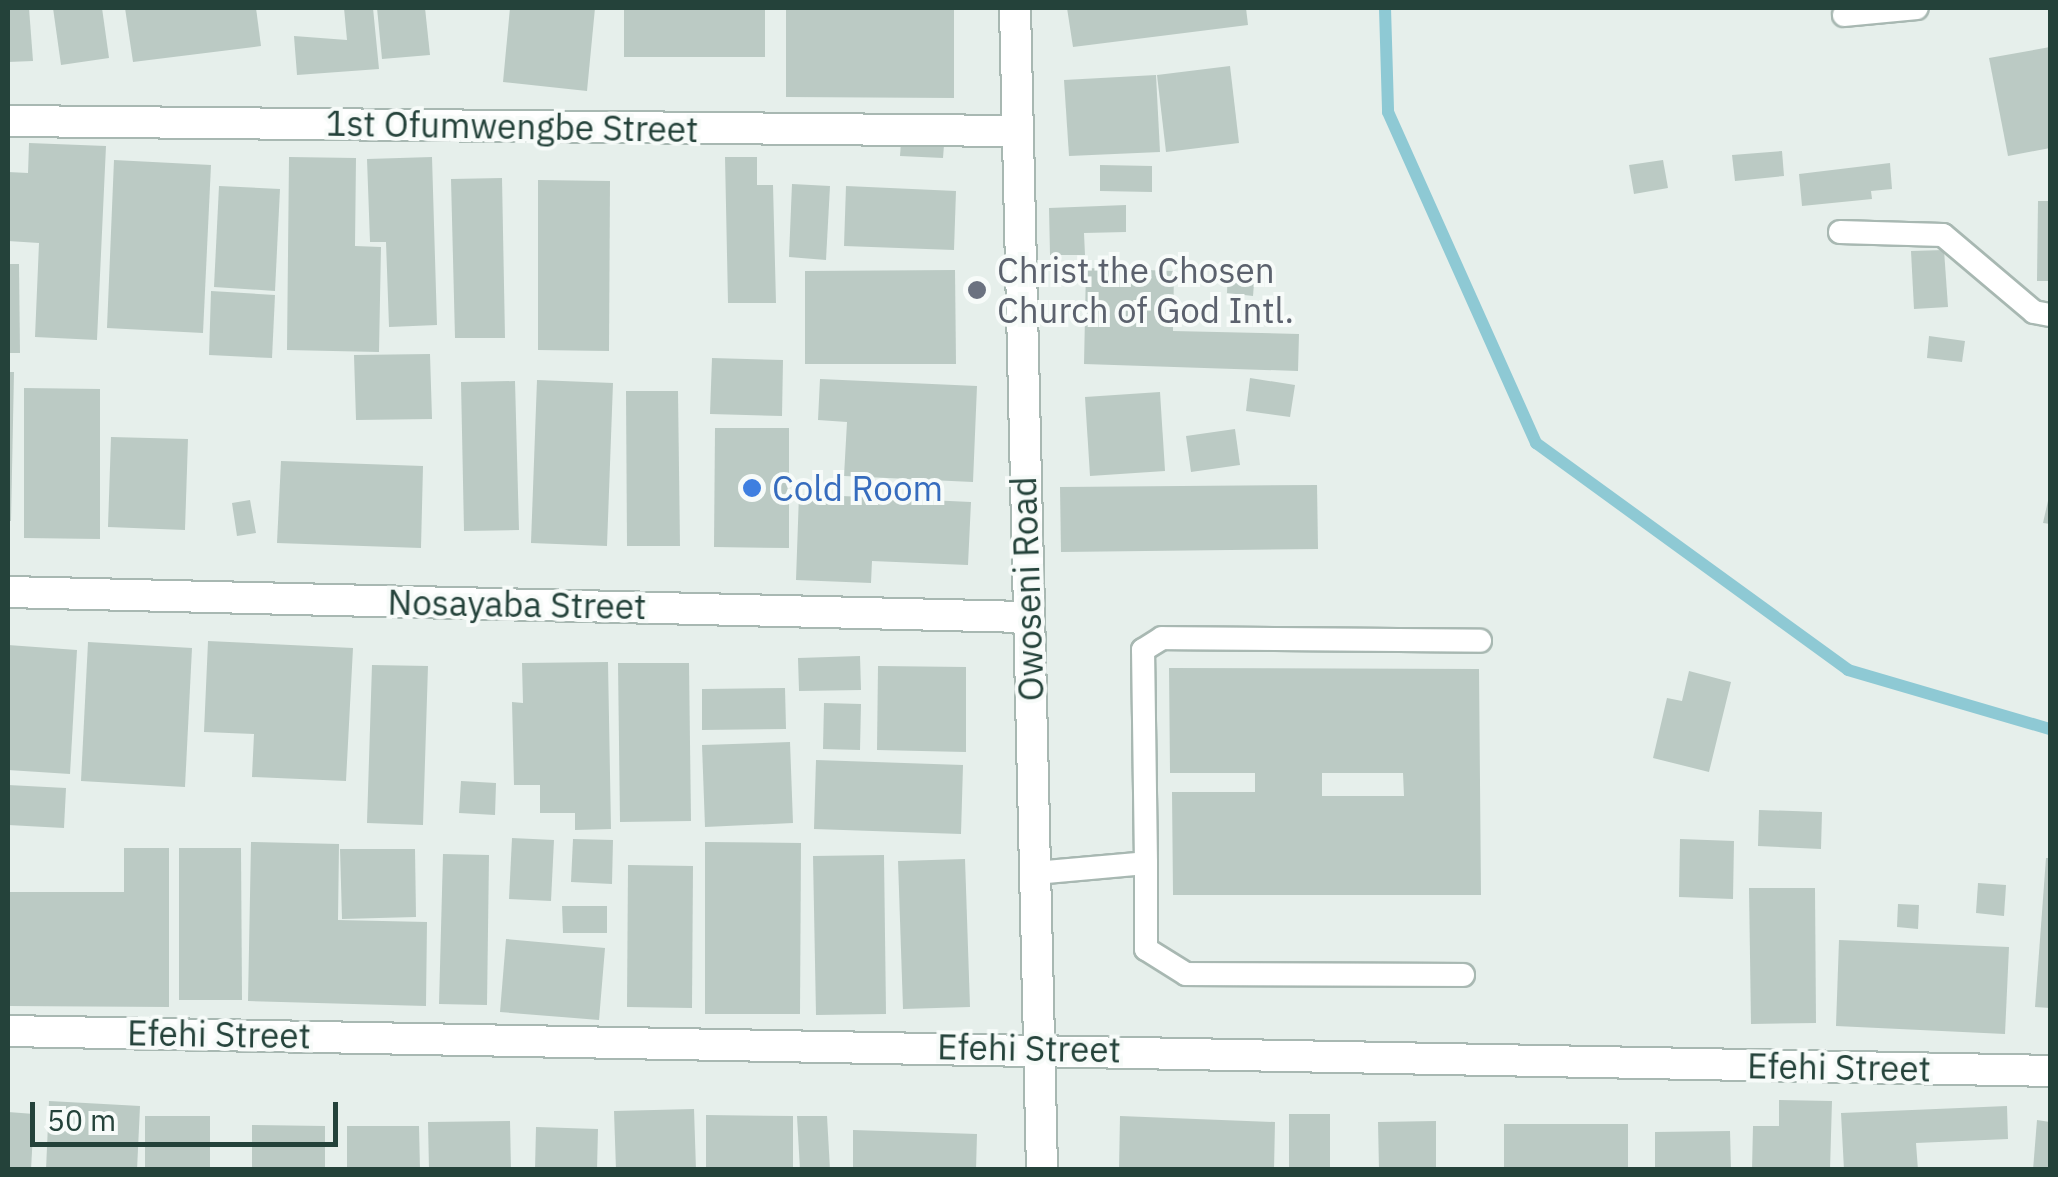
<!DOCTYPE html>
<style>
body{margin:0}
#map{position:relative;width:2058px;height:1177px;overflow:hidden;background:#e6efeb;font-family:"IBM Plex Sans",sans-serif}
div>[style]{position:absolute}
.stream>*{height:12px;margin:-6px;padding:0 6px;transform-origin:6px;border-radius:6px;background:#8ec9d4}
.building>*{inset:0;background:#bbcac4}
.roads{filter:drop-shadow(2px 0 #a8b8b2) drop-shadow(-2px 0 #a8b8b2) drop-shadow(0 2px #a8b8b2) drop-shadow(0 -2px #a8b8b2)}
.service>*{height:22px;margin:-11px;padding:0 11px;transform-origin:11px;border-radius:11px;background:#fff}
.minor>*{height:30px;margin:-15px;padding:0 15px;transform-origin:15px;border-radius:15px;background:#fff}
.dots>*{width:28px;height:28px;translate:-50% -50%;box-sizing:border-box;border:5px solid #f7fbf9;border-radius:50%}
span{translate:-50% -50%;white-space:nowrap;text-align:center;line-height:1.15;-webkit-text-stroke:8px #f7fbf9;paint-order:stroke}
.street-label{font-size:35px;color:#24423a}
.worship-label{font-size:35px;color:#5b616d}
.left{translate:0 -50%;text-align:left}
.shop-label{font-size:35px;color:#366cbe}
.frame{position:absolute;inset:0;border:10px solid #24423a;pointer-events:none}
.scale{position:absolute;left:30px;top:1102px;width:308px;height:45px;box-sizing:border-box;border:5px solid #24423a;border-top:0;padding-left:12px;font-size:30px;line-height:35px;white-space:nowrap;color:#24423a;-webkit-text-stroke:8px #f7fbf9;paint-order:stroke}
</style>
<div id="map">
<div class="stream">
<div style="left:1385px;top:8px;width:104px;rotate:88.3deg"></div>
<div style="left:1388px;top:112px;width:363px;rotate:65.9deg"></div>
<div style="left:1536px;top:443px;width:386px;rotate:36deg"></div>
<div style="left:1848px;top:670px;width:210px;rotate:16.3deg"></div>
</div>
<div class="building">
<div style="clip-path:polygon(8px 8px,29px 8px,33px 61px,8px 62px)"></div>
<div style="clip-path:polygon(53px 8px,102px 8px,109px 58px,61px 65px)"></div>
<div style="clip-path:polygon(125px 8px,256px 8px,261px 46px,133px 62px)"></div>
<div style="clip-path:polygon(344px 8px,373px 8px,379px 69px,297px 75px,294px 36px,347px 40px)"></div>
<div style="clip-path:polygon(377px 8px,425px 8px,430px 55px,382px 59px)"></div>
<div style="clip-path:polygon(510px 8px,595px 8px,587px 91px,503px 82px)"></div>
<div style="clip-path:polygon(624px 8px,765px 8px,765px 57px,624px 57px)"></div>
<div style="clip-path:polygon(786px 8px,954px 8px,954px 98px,786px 97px)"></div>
<div style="clip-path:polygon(1067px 8px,1246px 8px,1248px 25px,1073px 47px)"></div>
<div style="clip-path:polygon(2050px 47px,2050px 148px,2008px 156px,1989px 58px)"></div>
<div style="clip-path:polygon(1230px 66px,1239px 143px,1166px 152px,1157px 75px)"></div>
<div style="clip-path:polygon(1156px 75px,1160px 152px,1069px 156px,1064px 80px)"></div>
<div style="clip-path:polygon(901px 142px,944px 145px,943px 158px,900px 156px)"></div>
<div style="clip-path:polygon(29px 143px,106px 146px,97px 340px,35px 337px,39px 243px,8px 241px,8px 172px,28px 173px)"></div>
<div style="clip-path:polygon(1782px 151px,1784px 176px,1735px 181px,1732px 155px)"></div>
<div style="clip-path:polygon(289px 157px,356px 158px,355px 246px,381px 247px,379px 352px,287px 350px)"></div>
<div style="clip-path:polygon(432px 157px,437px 325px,389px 327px,386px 242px,370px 242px,367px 159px)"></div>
<div style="clip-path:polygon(725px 157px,757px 157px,757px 185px,773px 185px,776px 303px,728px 303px)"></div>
<div style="clip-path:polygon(114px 160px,211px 165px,203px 333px,107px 328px)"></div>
<div style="clip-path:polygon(1663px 160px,1668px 188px,1634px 194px,1629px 165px)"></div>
<div style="clip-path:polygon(1890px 163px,1892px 189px,1871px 191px,1872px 199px,1802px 206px,1799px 174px)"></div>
<div style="clip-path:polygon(1100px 165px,1152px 166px,1152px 192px,1100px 191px)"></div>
<div style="clip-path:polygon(502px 178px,505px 338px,455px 338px,451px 179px)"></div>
<div style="clip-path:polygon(538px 180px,610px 181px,609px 351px,538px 350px)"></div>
<div style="clip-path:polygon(792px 184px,830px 186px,826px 260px,789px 257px)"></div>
<div style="clip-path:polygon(219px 186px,280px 189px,275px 291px,214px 287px)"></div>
<div style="clip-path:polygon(846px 186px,956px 191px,954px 250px,844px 246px)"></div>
<div style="clip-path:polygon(2038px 201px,2050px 201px,2050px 281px,2037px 281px)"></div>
<div style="clip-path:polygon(1126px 205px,1126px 232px,1084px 233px,1085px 255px,1050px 255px,1049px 208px)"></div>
<div style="clip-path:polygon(1944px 250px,1948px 307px,1914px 309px,1911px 251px)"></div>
<div style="clip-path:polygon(8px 264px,19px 264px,20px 353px,8px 353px)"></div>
<div style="clip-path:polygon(1086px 268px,1174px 271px,1173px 331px,1299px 334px,1298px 371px,1084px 364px)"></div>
<div style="clip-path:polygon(1228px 268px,1255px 271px,1253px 296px,1227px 293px)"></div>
<div style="clip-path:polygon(955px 270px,956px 364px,805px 364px,805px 271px)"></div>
<div style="clip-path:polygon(211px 291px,275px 295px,272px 358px,209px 355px)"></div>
<div style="clip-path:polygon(1929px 336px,1965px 341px,1962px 362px,1927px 358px)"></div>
<div style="clip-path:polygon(430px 354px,432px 419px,356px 420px,354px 355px)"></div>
<div style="clip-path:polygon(712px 358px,783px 360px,782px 416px,710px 414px)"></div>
<div style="clip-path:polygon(8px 372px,14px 372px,11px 521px,8px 521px)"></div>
<div style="clip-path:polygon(1250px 378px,1295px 385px,1290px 417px,1246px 411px)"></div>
<div style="clip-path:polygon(820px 379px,977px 386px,973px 482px,844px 476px,847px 422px,818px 420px)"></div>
<div style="clip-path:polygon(537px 380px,613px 383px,607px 546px,531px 543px)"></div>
<div style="clip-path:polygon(515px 381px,519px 530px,464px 531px,461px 382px)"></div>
<div style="clip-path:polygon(24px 388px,100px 389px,100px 539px,24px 538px)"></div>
<div style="clip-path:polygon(626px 391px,678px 391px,680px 546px,627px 546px)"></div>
<div style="clip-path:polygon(1160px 392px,1165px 471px,1090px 476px,1085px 397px)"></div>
<div style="clip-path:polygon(715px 428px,789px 428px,789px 548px,714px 547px)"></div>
<div style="clip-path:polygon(1235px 429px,1240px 465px,1191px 472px,1186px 436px)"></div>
<div style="clip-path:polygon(111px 437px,188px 439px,185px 530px,108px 527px)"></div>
<div style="clip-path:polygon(281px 461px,423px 466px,421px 548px,277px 543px)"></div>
<div style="clip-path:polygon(1317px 485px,1318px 549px,1061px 552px,1060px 487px)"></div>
<div style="clip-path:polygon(2050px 492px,2050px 524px,2043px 523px)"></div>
<div style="clip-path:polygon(799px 494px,971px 502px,968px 565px,872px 561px,871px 583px,796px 580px)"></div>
<div style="clip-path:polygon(250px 500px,256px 533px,237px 536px,232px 503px)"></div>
<div style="clip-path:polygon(208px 641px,353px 648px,346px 781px,252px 777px,254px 734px,204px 732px)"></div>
<div style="clip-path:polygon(88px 642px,192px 648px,185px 787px,81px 781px)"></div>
<div style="clip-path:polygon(8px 645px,77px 650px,70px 774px,8px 770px)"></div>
<div style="clip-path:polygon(860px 656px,861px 690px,799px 691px,798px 658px)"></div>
<div style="clip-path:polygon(608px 662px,611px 829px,575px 830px,575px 813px,540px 813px,540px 785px,514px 785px,512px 702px,523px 703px,522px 663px)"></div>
<div style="clip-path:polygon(618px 663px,689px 663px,691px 821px,620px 822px)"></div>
<div style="clip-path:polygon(372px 665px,428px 666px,423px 825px,367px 823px)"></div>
<div style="clip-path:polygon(878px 666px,966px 667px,966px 752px,877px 750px)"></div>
<div style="clip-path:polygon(evenodd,1169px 668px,1479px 669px,1481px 895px,1173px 895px,1172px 792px,1255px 792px,1255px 773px,1170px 773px,1169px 668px,1322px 773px,1403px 773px,1404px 796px,1322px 796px,1322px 773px)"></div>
<div style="clip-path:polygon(1689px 671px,1731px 682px,1709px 772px,1653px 758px,1667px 698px,1682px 701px)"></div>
<div style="clip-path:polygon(785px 688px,786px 729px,702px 730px,702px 689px)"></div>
<div style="clip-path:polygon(824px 703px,861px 704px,860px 750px,823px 749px)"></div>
<div style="clip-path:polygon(790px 742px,793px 823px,705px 827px,702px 745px)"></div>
<div style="clip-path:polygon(816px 760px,963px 765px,961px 834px,814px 829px)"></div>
<div style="clip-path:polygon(461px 781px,496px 783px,495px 815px,459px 813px)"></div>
<div style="clip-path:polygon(8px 785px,66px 788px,64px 828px,8px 825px)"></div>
<div style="clip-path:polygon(1759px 810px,1822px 812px,1821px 849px,1758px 846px)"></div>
<div style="clip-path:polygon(512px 838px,554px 840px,551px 901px,509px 899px)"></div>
<div style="clip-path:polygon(573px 839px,613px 840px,612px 884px,571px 882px)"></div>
<div style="clip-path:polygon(1680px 839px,1734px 841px,1733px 899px,1679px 897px)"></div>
<div style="clip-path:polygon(251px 842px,339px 844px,338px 920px,427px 922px,426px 1006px,248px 1001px)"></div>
<div style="clip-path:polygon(705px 842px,801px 843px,800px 1014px,705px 1014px)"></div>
<div style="clip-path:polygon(124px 848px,169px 848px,169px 1007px,8px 1006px,8px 892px,124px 892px)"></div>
<div style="clip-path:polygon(179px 848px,241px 848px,242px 1000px,179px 1000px)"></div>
<div style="clip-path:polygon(340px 849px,415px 849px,416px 917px,342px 919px)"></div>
<div style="clip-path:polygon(443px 854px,489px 855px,487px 1005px,439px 1004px)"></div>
<div style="clip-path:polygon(884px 855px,886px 1014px,816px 1015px,813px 856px)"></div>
<div style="clip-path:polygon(2046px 858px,2050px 858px,2050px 1008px,2035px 1007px)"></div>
<div style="clip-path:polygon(965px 859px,970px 1007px,903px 1009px,898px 861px)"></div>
<div style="clip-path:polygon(628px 865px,693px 866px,692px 1008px,627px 1007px)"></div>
<div style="clip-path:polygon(1978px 883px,2006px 885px,2004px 916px,1976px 913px)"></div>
<div style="clip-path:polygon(1749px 888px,1815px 888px,1816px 1023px,1751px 1024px)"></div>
<div style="clip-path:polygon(1898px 904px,1919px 905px,1918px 929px,1897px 927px)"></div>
<div style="clip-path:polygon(562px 906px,607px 906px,607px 933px,563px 933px)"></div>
<div style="clip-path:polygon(506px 939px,605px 948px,599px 1020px,500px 1012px)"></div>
<div style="clip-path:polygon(1839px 940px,2009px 947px,2005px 1034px,1836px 1026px)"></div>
<div style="clip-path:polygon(1779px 1100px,1832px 1101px,1830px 1170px,1752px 1170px,1753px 1126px,1779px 1126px)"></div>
<div style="clip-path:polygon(49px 1101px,140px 1106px,137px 1170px,46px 1170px)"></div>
<div style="clip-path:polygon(2007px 1106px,2008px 1139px,1916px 1143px,1918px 1170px,1844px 1170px,1841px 1113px)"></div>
<div style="clip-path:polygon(694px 1109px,696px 1170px,616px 1170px,614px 1111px)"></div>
<div style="clip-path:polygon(8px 1112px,34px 1114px,31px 1170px,8px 1170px)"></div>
<div style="clip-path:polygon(1289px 1114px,1330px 1114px,1330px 1170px,1289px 1170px)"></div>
<div style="clip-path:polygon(706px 1115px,793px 1116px,793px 1170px,706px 1170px)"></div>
<div style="clip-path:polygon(145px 1116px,210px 1116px,210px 1170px,145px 1170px)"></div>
<div style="clip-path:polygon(797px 1116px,827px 1116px,830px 1170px,800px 1170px)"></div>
<div style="clip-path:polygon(1120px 1116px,1275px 1122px,1274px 1170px,1119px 1170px)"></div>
<div style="clip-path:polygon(2037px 1120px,2050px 1122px,2050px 1170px,2033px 1170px)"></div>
<div style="clip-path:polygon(510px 1121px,511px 1170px,429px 1170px,428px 1122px)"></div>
<div style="clip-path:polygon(1436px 1121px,1436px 1170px,1379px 1170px,1378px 1122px)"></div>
<div style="clip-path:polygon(1504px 1124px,1628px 1124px,1628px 1170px,1504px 1170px)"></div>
<div style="clip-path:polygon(252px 1125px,325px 1126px,325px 1170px,252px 1170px)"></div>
<div style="clip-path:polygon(347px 1126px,419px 1126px,420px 1170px,347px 1170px)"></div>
<div style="clip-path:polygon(536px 1127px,598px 1129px,597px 1170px,535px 1170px)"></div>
<div style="clip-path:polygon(853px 1130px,977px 1134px,976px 1170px,853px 1170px)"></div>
<div style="clip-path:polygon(1730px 1131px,1731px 1170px,1655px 1170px,1655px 1132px)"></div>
</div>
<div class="roads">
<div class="service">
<div style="left:1844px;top:15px;width:73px;rotate:-5.5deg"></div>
<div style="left:1840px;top:232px;width:103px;rotate:1.7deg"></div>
<div style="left:1943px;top:235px;width:119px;rotate:40.2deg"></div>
<div style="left:2034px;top:312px;width:16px;rotate:11deg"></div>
<div style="left:1146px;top:863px;width:213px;rotate:-90.8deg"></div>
<div style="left:1143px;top:650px;width:22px;rotate:-32deg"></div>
<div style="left:1162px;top:638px;width:318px;rotate:0.5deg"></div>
<div style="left:1035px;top:873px;width:111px;rotate:-5.1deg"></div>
<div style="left:1146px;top:863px;width:86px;rotate:90deg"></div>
<div style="left:1146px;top:949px;width:47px;rotate:32deg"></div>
<div style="left:1186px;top:974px;width:277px;rotate:0.2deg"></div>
</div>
<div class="minor">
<div style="left:1015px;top:8px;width:1162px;rotate:88.67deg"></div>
<div style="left:8px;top:121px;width:1008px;rotate:0.57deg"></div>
<div style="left:8px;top:592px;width:1019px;rotate:1.41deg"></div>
<div style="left:8px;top:1031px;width:2042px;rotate:1.12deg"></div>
</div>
</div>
<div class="dots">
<div style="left:977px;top:290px;background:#6b7280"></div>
<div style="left:752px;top:488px;background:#3f7fe0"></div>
</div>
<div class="street-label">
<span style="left:512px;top:126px;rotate:1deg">1st Ofumwengbe Street</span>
<span style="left:1027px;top:589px;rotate:-92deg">Owoseni Road</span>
<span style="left:517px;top:604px;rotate:1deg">Nosayaba Street</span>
<span style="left:219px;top:1034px;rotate:1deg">Efehi Street</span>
<span style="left:1029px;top:1048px;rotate:1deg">Efehi Street</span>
<span style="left:1839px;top:1067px;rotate:1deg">Efehi Street</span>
</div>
<div class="worship-label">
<span class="left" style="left:997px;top:290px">Christ the Chosen<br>Church of God Intl.</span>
</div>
<div class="shop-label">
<span class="left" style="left:772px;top:488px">Cold Room</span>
</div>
<div class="frame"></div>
<div class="scale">50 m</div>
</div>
